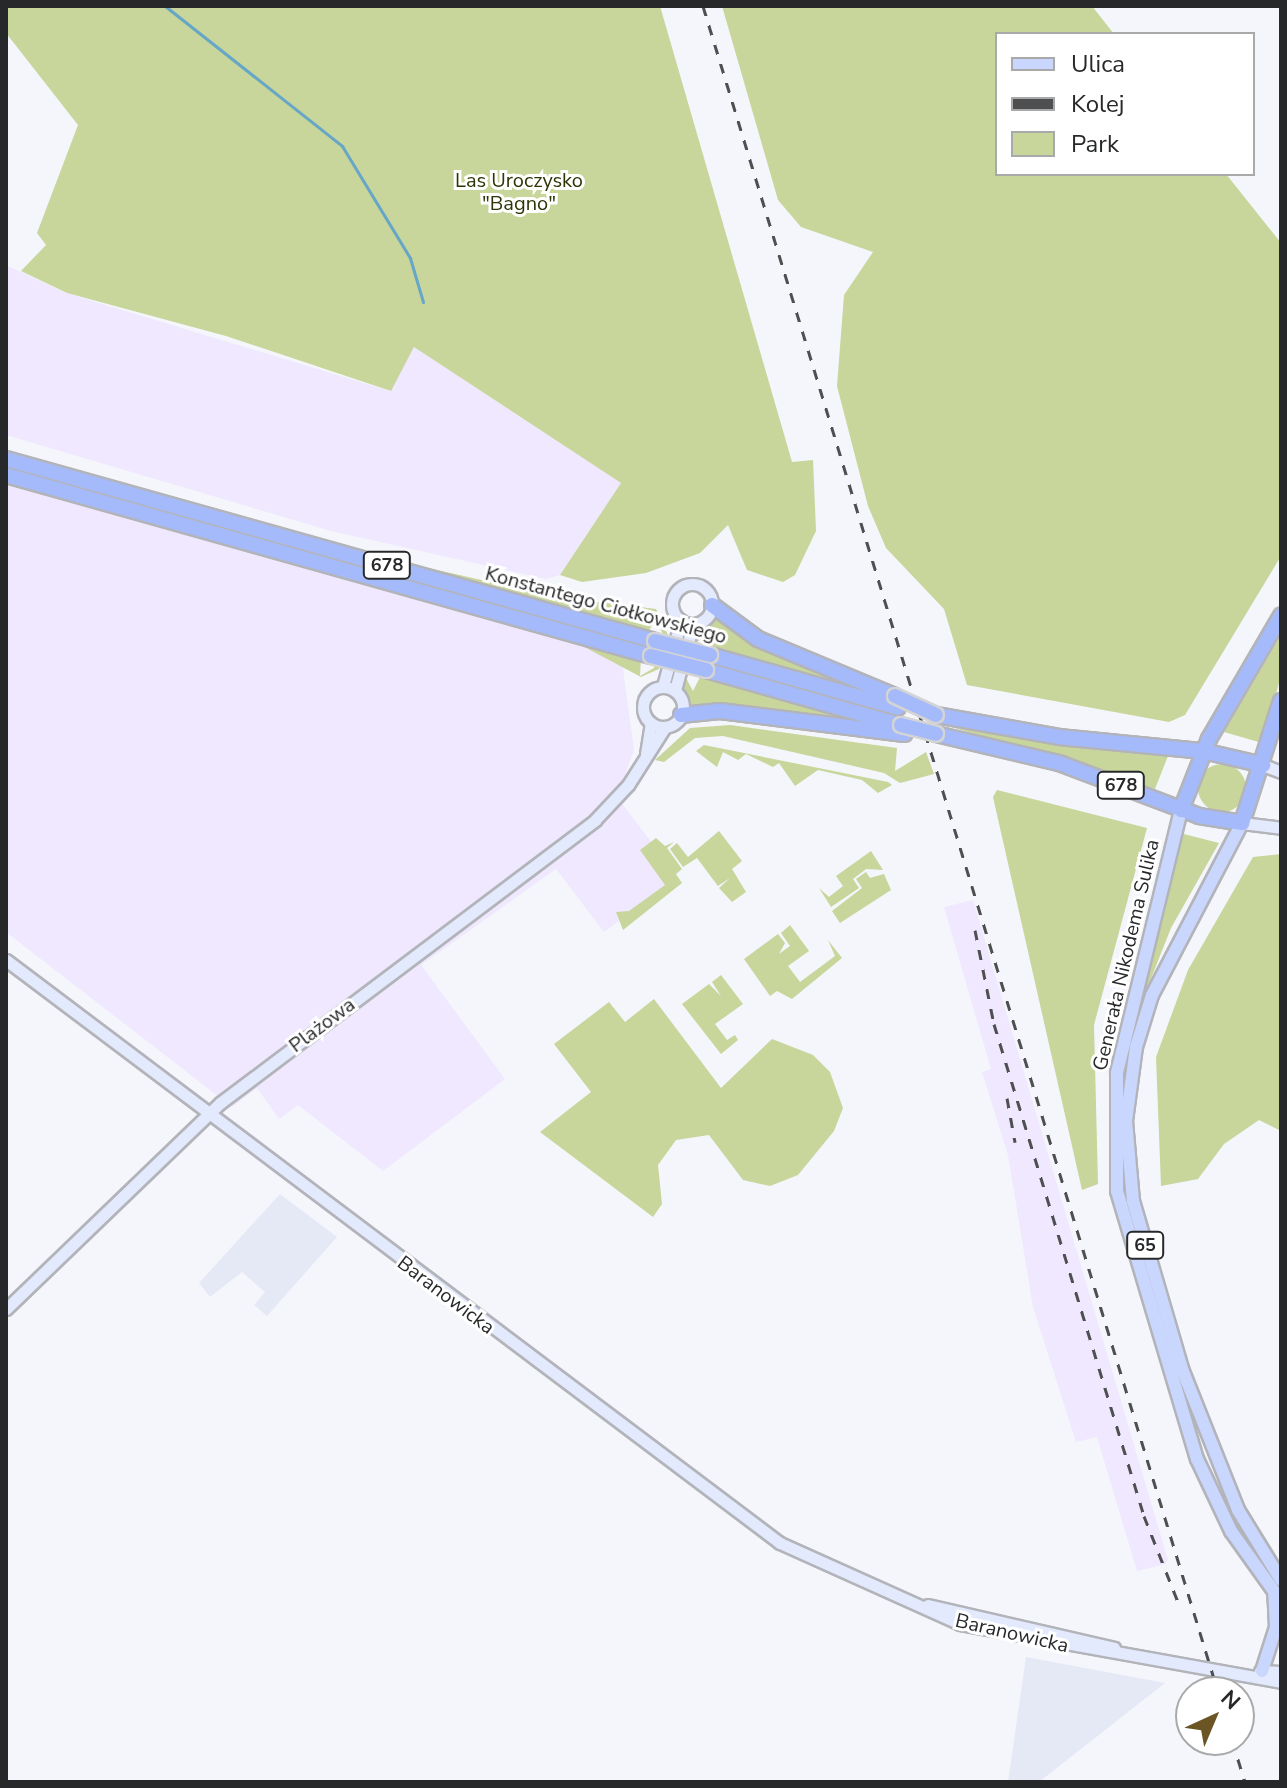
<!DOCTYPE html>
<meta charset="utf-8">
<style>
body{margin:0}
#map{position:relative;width:1287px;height:1788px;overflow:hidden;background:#f4f6fb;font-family:"Nunito Sans",sans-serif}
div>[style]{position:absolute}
.built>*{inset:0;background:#e5e9f6}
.industrial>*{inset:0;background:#efe8fe}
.green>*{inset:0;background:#c8d59b}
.round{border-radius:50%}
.stream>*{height:3px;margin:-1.5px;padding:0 1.5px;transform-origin:1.5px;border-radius:1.5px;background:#66a6c6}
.roads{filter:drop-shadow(2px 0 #b3b4b9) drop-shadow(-2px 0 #b3b4b9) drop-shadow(0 2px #b3b4b9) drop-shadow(0 -2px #b3b4b9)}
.secondary>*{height:11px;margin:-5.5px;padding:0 5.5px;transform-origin:5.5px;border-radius:5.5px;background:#e4eafe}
.secondary>.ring{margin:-5.5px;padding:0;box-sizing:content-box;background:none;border:11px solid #e4eafe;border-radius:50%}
.primary>*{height:12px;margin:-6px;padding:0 6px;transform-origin:6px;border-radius:6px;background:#c9d6fd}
.highway>*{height:14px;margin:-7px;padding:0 7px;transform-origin:7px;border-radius:7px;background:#a5bafb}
.rail>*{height:3px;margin-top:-1.5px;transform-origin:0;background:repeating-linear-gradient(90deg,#4e4f51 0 10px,transparent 0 20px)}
.bridges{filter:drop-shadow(2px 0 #d4d4d4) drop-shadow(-2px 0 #d4d4d4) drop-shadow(0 2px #d4d4d4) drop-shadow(0 -2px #d4d4d4)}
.highway-bridge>*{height:14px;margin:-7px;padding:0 7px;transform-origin:7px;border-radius:7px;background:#a5bafb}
span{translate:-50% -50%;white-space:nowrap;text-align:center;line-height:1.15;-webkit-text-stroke:6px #fff;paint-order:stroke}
.shield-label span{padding:2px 6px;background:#fff;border:2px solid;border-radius:6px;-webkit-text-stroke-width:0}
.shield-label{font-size:18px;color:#27282a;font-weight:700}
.park-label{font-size:20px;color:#2e3506}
.street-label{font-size:20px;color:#27282a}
.frame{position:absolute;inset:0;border:8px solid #27282a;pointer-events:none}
.legend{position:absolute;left:995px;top:32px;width:260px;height:144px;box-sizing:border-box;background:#fff;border:2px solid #a9a9aa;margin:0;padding:10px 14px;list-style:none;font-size:24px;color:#27282a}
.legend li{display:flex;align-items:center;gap:16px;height:40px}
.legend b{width:40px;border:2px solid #a9a9aa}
.north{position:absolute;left:1175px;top:1676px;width:80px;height:80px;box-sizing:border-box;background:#fff;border:2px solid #a9a9aa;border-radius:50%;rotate:44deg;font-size:22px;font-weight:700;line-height:32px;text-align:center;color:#27282a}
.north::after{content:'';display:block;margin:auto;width:28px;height:36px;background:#6b5524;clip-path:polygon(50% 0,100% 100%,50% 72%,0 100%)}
</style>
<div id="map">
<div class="built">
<div style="clip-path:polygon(280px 1194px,337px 1237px,267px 1316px,254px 1305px,265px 1292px,242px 1272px,210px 1297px,199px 1283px)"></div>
<div style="clip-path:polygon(1026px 1657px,1165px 1683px,1039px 1782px,1008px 1782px)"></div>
</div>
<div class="industrial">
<div style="clip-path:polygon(6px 265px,66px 293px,390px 391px,414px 347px,621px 483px,560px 575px,546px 579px,331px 531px,6px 435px)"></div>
<div style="clip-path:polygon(6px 479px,620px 647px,634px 750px,617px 797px,652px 843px,667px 885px,604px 932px,556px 869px,421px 965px,505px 1079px,383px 1171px,298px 1105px,279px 1119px,257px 1088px,232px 1107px,6px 932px)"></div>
<div style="clip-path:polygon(973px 900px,1168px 1560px,1165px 1564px,1137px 1571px,1097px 1437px,1076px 1442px,1033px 1307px,1008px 1155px,982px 1072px,991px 1069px,944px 907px)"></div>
</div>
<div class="green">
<div style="clip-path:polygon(6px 6px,660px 6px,792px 462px,813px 460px,816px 531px,795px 575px,783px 582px,747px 570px,728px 525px,700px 553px,646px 573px,582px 582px,560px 575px,621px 483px,414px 347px,391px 391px,226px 336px,67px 293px,21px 271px,46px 245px,37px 233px,78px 125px,6px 33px)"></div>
<div style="clip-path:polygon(722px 6px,1092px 6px,1114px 34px,997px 34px,997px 174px,1226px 174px,1281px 243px,1281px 556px,1185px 715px,1169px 722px,967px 685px,944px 609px,886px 548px,868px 506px,837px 386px,844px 295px,873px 252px,801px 227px,778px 200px)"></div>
<div style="clip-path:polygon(157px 493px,402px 562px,557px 597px,656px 609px,668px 635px,659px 669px,641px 677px,577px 643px,376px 586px,641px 658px,640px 676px,654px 668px,663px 634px,655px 619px,648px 633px)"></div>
<div style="clip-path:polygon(715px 615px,752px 642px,891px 700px,716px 651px,708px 647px,711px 633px,695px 643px,686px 678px,693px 691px,700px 677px,708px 677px,898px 730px,688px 709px,681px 687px,695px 632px)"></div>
<div style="clip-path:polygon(1281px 635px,1281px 676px,1262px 743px,1224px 732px)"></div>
<div style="clip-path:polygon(730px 725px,897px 748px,895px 771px,926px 752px,934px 774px,900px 783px,884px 773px,723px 736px,695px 738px,664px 762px,655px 760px,690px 728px)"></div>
<div style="clip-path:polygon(945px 725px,1080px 747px,1168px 756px,1155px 789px)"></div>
<div style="clip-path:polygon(704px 745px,888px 782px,892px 785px,878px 793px,862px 780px,818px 770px,795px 786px,779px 763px,773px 767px,746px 754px,738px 760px,723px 752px,717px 767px,696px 751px)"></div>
<div class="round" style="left:1198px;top:764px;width:48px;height:48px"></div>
<div style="clip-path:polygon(997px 790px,1147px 828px,1094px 1025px,1098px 1184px,1082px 1190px,993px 797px)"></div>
<div style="clip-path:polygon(719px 831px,742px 861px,732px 869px,746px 892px,732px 902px,719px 888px,730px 878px,718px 886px,697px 858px,683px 867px,670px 849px,677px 843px,688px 857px)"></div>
<div style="clip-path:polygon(1180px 833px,1219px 843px,1171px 928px,1133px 1024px)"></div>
<div style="clip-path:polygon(656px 838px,665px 846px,674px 842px,667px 848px,682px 869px,676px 874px,682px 883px,623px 930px,616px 912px,629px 911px,665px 885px,640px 850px)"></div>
<div style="clip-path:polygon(871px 851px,883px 870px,866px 869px,853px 879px,859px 888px,831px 907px,819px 888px,829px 897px,843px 886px,836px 876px)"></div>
<div style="clip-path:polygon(1281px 854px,1281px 1131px,1259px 1120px,1224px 1144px,1198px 1179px,1161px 1186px,1156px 1057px,1188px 970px,1253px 857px)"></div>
<div style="clip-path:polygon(866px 872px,870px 878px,884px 874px,891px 890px,840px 923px,832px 911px,862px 888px,856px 879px)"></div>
<div style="clip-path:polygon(790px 925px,809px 951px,788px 966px,800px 982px,835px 956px,828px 940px,842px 958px,792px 999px,777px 991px,770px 996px,744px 959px,778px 934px,785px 943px,779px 954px,790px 946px,781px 933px)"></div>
<div style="clip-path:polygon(721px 975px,743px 1004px,715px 1024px,727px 1040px,735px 1035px,738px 1040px,721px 1054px,682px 1004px,709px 984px,721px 996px,712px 982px)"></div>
<div style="clip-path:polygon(654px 999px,721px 1088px,772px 1039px,813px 1055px,830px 1072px,843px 1108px,834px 1131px,798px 1175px,770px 1186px,743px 1180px,709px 1135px,676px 1140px,658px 1165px,662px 1204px,653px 1217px,540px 1132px,591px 1092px,554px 1044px,609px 1002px,625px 1022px)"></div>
</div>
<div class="stream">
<div style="left:165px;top:6px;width:226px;rotate:38.3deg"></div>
<div style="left:342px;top:146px;width:131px;rotate:58.7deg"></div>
<div style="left:410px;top:258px;width:46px;rotate:73.5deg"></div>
</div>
<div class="roads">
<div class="secondary">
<div class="ring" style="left:672px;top:584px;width:29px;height:29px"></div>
<div style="left:663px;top:686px;width:68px;rotate:-74.7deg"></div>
<div class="ring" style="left:643px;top:687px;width:29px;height:29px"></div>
<div style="left:675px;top:690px;width:68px;rotate:-74.7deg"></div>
<div style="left:646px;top:754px;width:31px;rotate:-81deg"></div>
<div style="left:1263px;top:765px;width:19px;rotate:21deg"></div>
<div style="left:1242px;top:823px;width:39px;rotate:7deg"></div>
<div style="left:6px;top:960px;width:969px;rotate:36.99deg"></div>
<div style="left:780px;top:1543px;width:197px;rotate:24.2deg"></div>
<div style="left:960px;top:1624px;width:326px;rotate:10.2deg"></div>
<div style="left:6px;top:1309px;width:297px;rotate:-43.9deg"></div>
<div style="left:220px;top:1103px;width:470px;rotate:-37deg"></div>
<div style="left:595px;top:820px;width:48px;rotate:-46.7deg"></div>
<div style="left:628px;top:785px;width:69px;rotate:-57.5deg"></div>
<div style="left:928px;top:1605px;width:191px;rotate:13deg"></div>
<div style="left:1260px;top:1671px;width:21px;rotate:3deg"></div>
</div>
<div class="primary">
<div style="left:1181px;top:810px;width:271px;rotate:103.7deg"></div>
<div style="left:1117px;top:1073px;width:118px;rotate:90deg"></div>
<div style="left:1117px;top:1191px;width:280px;rotate:73.4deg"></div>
<div style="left:1197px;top:1459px;width:80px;rotate:64.7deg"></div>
<div style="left:1231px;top:1531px;width:86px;rotate:54.5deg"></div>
<div style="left:1242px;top:823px;width:194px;rotate:117.6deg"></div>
<div style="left:1152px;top:995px;width:54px;rotate:107.1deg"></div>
<div style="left:1136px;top:1047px;width:75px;rotate:97.7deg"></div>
<div style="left:1126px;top:1121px;width:80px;rotate:85deg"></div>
<div style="left:1133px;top:1201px;width:175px;rotate:73.7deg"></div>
<div style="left:1182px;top:1369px;width:152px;rotate:68.3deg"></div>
<div style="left:1238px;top:1510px;width:82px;rotate:58.4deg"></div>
<div style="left:1262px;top:1671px;width:46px;rotate:-72.3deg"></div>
<div style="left:1276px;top:1627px;width:34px;rotate:-93deg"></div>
</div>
<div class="highway">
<div style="left:6px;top:459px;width:674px;rotate:15.67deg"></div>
<div style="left:6px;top:475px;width:670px;rotate:15.68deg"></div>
<div style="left:712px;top:605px;width:57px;rotate:36.5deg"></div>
<div style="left:758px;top:639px;width:148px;rotate:22.6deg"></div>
<div style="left:710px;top:655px;width:195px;rotate:15.7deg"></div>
<div style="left:706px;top:670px;width:203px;rotate:15.8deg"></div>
<div style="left:681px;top:715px;width:39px;rotate:-6deg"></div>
<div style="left:720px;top:711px;width:186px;rotate:7.1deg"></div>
<div style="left:936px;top:715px;width:125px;rotate:10.1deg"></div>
<div style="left:1059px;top:737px;width:145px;rotate:5.6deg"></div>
<div style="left:1203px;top:751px;width:62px;rotate:13.1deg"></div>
<div style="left:936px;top:734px;width:126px;rotate:13.3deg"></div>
<div style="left:1059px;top:763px;width:150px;rotate:20.7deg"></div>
<div style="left:1199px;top:816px;width:44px;rotate:9.2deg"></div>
<div style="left:1242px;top:823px;width:128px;rotate:-72.3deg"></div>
<div style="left:1181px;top:810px;width:76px;rotate:-68.5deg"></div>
<div style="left:1209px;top:739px;width:143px;rotate:-59.7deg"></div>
</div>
</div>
<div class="rail">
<div style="left:703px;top:6px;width:1763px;rotate:73.01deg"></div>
<div style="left:975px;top:930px;width:96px;rotate:78.6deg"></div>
<div style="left:994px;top:1024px;width:514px;rotate:73.04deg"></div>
<div style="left:1144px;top:1516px;width:98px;rotate:68.4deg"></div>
<div style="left:1007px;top:1098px;width:45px;rotate:79.7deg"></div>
<div style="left:1232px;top:1740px;width:44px;rotate:72.8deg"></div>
</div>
<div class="bridges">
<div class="highway-bridge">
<div style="left:655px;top:641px;width:57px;rotate:14.3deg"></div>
<div style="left:651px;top:656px;width:57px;rotate:14.3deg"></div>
<div style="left:895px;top:696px;width:45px;rotate:24.9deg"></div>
<div style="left:901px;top:725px;width:36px;rotate:14deg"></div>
</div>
</div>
<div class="shield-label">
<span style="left:387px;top:565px">678</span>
<span style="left:1121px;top:785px">678</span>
<span style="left:1145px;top:1245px">65</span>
</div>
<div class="park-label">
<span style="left:519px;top:192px">Las Uroczysko<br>"Bagno"</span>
</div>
<div class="street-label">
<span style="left:606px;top:605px;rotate:15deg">Konstantego Ciołkowskiego</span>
<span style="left:1126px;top:955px;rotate:-77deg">Generała Nikodema Sulika</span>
<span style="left:322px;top:1025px;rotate:-37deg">Plażowa</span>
<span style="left:446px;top:1295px;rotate:37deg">Baranowicka</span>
<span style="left:1012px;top:1633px;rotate:13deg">Baranowicka</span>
</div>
<div class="frame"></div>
<ul class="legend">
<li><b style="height:10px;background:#c9d6fd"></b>Ulica</li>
<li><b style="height:10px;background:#4e4f51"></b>Kolej</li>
<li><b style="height:22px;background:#c8d59b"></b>Park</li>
</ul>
<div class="north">N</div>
</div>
